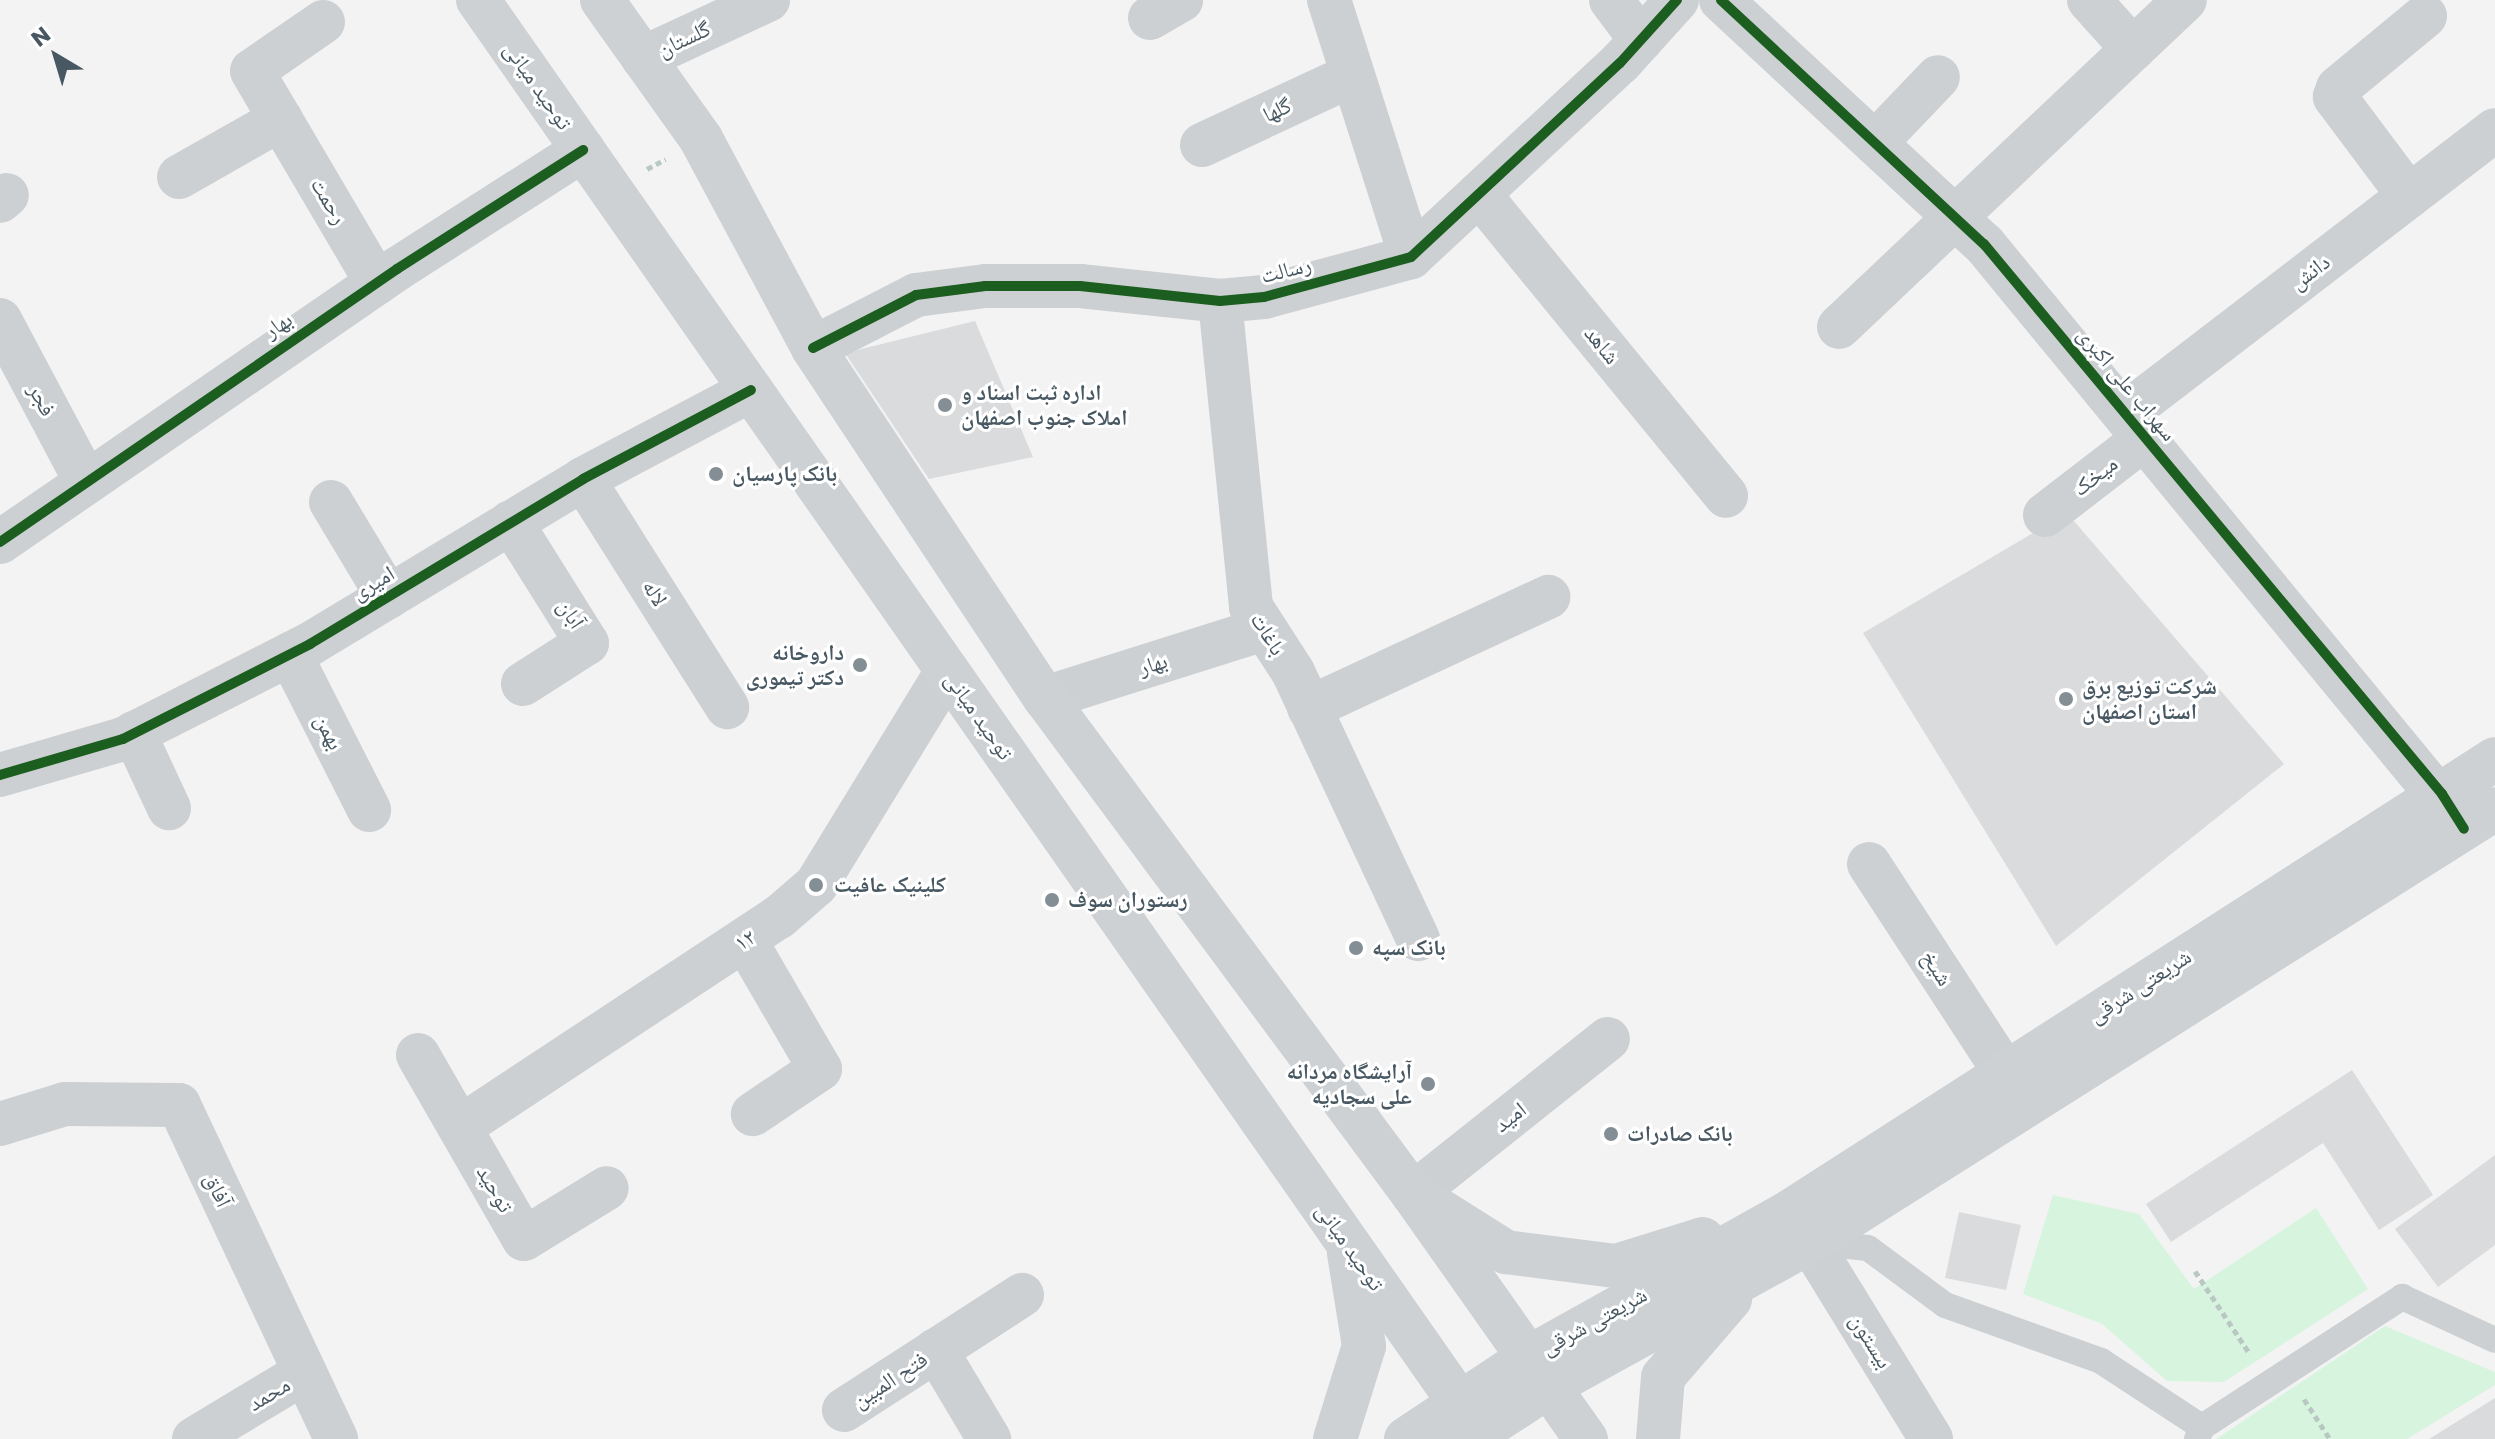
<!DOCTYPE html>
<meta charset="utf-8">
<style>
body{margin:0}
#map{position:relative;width:2495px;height:1439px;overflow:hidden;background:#f4f3f3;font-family:Poppins,"Noto Naskh Arabic",sans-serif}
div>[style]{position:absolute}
.green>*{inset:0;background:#d7f4df}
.building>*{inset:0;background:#dadbdc}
.path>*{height:5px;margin-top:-2.5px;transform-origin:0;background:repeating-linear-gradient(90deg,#bac8c3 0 6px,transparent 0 10px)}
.lane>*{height:26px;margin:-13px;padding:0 13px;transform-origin:13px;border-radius:13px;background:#cdd0d2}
.street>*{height:44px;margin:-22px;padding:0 22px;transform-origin:22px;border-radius:22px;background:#cdd0d2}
.secondary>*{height:44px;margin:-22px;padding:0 22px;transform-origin:22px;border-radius:22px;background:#cdd1d4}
.cycleway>*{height:10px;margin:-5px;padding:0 5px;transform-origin:5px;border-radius:5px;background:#1b5e20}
.dots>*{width:22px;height:22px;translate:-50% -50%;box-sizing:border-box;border:4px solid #fff;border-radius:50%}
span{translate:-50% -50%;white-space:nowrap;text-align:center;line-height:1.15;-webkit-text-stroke:6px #fff;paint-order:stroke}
.street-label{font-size:22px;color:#485862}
.poi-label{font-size:22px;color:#485862;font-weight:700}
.left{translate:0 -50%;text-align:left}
.right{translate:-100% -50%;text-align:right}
.north{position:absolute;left:16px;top:16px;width:80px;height:80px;-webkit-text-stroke:6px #fff;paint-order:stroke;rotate:322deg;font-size:22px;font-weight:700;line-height:32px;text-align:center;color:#485862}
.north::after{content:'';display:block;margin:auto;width:28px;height:36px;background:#485862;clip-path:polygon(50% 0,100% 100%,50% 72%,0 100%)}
</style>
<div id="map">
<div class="green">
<div style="clip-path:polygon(2053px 1195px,2139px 1214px,2194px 1289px,2316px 1208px,2368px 1289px,2224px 1382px,2167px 1381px,2102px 1324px,2023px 1294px)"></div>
<div style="clip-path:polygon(2385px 1326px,2495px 1372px,2495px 1385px,2407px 1439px,2216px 1439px)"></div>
</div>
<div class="building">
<div style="clip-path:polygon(975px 321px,1033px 457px,929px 479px,845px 353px)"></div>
<div style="clip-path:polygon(2067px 513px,2284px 764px,2056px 946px,1863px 633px)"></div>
<div style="clip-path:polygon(2352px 1070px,2433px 1195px,2379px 1230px,2323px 1143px,2171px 1242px,2146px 1204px)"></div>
<div style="clip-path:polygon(2495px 1155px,2495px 1245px,2438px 1287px,2395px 1229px)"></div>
<div style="clip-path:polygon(1959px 1212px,2021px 1225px,2006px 1290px,1945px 1278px)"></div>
<div style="clip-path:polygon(2495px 1398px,2495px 1439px,2429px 1439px)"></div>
</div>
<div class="path">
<div style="left:647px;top:169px;width:21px;rotate:-28deg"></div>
<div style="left:2195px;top:1271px;width:100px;rotate:56.5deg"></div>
<div style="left:2304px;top:1399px;width:48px;rotate:57deg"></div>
</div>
<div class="lane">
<div style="left:1810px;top:1242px;width:58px;rotate:5.9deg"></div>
<div style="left:1868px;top:1248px;width:96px;rotate:36.5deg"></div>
<div style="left:1945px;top:1305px;width:166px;rotate:19.7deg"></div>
<div style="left:2101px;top:1361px;width:121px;rotate:33.2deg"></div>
<div style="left:2197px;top:1439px;width:13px;rotate:-67deg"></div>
<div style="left:2202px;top:1427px;width:239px;rotate:-33deg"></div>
<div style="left:2402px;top:1297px;width:102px;rotate:24.8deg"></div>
</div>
<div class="street">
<div style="left:1329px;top:0;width:270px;rotate:72.3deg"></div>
<div style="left:1611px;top:0;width:50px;rotate:53.1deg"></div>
<div style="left:1721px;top:0;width:359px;rotate:42.9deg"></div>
<div style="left:1984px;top:244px;width:751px;rotate:50.57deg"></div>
<div style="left:2089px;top:0;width:66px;rotate:48.1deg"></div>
<div style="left:1150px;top:18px;width:36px;rotate:-30deg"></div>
<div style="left:323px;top:22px;width:86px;rotate:145.4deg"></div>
<div style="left:252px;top:71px;width:246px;rotate:59.5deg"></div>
<div style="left:643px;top:58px;width:138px;rotate:-24.9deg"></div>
<div style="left:1875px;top:143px;width:91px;rotate:-46.3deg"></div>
<div style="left:1202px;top:145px;width:166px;rotate:-25deg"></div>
<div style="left:179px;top:177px;width:117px;rotate:-29.6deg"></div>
<div style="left:1479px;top:194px;width:390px;rotate:50.7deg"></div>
<div style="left:2409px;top:196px;width:124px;rotate:-126.8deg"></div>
<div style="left:2335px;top:97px;width:9px;rotate:-72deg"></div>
<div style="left:2338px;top:88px;width:113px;rotate:-39.6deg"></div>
<div style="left:0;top:201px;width:9px;rotate:-41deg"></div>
<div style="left:1220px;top:301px;width:308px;rotate:84.2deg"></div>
<div style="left:1251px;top:607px;width:77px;rotate:57.1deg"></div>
<div style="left:1293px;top:672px;width:295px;rotate:64.9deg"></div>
<div style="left:0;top:320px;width:181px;rotate:62deg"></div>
<div style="left:1839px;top:327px;width:476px;rotate:-43.4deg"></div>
<div style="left:813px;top:348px;width:116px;rotate:-27.2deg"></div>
<div style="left:916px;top:295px;width:70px;rotate:-7.4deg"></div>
<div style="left:985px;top:286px;width:95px"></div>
<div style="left:1080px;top:286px;width:141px;rotate:6.1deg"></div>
<div style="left:1220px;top:301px;width:44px;rotate:-5.2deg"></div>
<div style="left:1264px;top:297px;width:152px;rotate:-15.2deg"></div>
<div style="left:1411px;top:257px;width:285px;rotate:-42.9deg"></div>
<div style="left:1620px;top:63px;width:85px;rotate:-47.9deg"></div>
<div style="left:2125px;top:414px;width:466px;rotate:-37.5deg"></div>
<div style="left:583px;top:479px;width:270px;rotate:57.7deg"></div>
<div style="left:331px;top:502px;width:111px;rotate:59deg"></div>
<div style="left:2045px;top:515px;width:126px;rotate:-37.6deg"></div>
<div style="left:511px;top:522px;width:143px;rotate:57.9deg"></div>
<div style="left:587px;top:643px;width:76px;rotate:147.4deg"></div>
<div style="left:0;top:542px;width:482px;rotate:-34.5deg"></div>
<div style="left:397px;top:269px;width:221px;rotate:-32.6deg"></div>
<div style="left:290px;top:654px;width:175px;rotate:63.1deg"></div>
<div style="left:1045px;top:698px;width:226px;rotate:-17.5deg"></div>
<div style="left:1309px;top:708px;width:264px;rotate:-24.9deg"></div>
<div style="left:134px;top:733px;width:83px;rotate:65deg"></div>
<div style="left:0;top:775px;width:128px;rotate:-16.3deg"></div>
<div style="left:123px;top:739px;width:210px;rotate:-26.9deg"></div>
<div style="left:310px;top:644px;width:319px;rotate:-31.1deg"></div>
<div style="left:583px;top:479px;width:190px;rotate:-27.9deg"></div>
<div style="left:1869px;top:864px;width:249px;rotate:56.9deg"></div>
<div style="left:745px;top:940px;width:149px;rotate:59.8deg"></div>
<div style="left:820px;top:1069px;width:81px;rotate:146.1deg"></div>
<div style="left:418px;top:1055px;width:212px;rotate:60.1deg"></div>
<div style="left:524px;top:1239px;width:97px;rotate:-31.6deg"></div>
<div style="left:0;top:1124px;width:68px;rotate:-17.1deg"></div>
<div style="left:65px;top:1104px;width:114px;rotate:0.5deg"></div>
<div style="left:179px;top:1105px;width:369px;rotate:64.8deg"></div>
<div style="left:460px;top:1127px;width:382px;rotate:-33.4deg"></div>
<div style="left:779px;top:917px;width:49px;rotate:-40.9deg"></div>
<div style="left:816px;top:885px;width:251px;rotate:-58.5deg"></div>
<div style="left:1413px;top:1194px;width:249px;rotate:-38.5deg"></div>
<div style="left:1786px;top:1214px;width:37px;rotate:49deg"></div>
<div style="left:1810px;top:1242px;width:231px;rotate:58.4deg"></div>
<div style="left:936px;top:1350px;width:104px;rotate:59.2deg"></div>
<div style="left:844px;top:1410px;width:212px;rotate:-32.9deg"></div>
<div style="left:194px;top:1439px;width:126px;rotate:-31deg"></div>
</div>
<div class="secondary">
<div style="left:478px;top:0;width:1756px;rotate:55.02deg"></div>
<div style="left:602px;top:0;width:171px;rotate:54.5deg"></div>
<div style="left:701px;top:139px;width:237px;rotate:61.8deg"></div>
<div style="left:813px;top:348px;width:420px;rotate:56.5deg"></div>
<div style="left:1045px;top:698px;width:618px;rotate:53.43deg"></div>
<div style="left:1413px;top:1194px;width:300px;rotate:54.8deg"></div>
<div style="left:1431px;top:1205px;width:89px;rotate:32.1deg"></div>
<div style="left:1506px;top:1252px;width:111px;rotate:7.3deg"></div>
<div style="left:1616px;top:1266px;width:91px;rotate:-17.2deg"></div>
<div style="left:1335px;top:1439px;width:97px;rotate:-72.7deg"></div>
<div style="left:1364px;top:1346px;width:94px;rotate:-99.2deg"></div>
<div style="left:1406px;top:1439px;width:146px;rotate:-33.6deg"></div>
<div style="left:1528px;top:1358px;width:295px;rotate:-29.2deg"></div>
<div style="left:1786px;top:1214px;width:842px;rotate:-32.69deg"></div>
<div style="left:1468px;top:1439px;width:97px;rotate:-33.2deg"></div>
<div style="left:1549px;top:1386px;width:298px;rotate:-28.9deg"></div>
<div style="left:1810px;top:1242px;width:810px;rotate:-32.3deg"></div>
<div style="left:1658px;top:1439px;width:62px;rotate:-85.4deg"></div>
<div style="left:1663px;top:1377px;width:103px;rotate:-49.3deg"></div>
</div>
<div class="cycleway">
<div style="left:1721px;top:0;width:359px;rotate:42.9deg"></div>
<div style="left:1984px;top:244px;width:716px;rotate:50.21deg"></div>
<div style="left:2442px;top:794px;width:41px;rotate:57.8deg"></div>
<div style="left:813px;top:348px;width:116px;rotate:-27.2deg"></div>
<div style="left:916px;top:295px;width:70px;rotate:-7.4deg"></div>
<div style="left:985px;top:286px;width:95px"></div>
<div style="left:1080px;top:286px;width:141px;rotate:6.1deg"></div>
<div style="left:1220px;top:301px;width:44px;rotate:-5.2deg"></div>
<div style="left:1264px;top:297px;width:152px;rotate:-15.2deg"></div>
<div style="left:1411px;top:257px;width:285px;rotate:-42.9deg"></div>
<div style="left:1620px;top:63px;width:85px;rotate:-47.9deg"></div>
<div style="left:0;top:542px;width:482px;rotate:-34.5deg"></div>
<div style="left:397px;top:269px;width:221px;rotate:-32.6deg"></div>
<div style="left:0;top:775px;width:128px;rotate:-16.3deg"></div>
<div style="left:123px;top:739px;width:210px;rotate:-26.9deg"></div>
<div style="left:310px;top:644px;width:319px;rotate:-31.1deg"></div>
<div style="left:583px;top:479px;width:190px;rotate:-27.9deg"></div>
</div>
<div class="dots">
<div style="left:945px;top:405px;background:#848e95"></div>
<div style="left:716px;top:474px;background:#848e95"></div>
<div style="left:860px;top:665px;background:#848e95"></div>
<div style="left:2066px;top:699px;background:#848e95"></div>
<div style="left:816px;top:885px;background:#848e95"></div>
<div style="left:1052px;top:900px;background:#848e95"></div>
<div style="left:1356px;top:948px;background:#848e95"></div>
<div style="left:1428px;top:1084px;background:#848e95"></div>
<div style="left:1611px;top:1134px;background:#848e95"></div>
</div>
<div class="street-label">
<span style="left:684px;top:39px;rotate:-25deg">گلستان</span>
<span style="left:538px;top:86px;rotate:55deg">توحید میانی</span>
<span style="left:1277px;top:110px;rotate:-25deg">گلها</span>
<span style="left:329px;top:201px;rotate:59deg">رحمت</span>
<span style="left:1286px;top:270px;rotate:-14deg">رسالت</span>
<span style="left:2310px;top:272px;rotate:-37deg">دانش</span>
<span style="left:278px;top:325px;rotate:-34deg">بهار</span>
<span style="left:1602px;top:345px;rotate:51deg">شاهد</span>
<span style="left:2127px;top:384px;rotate:50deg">سهراب علی اکبری</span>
<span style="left:42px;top:400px;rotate:62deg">فجر</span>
<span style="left:2095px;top:476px;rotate:-38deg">میخک</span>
<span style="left:373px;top:583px;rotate:-31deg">امیری</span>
<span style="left:655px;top:593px;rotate:58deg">لاله</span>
<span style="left:571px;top:614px;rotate:57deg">آبان</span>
<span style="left:1268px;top:634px;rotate:58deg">باغات</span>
<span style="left:1153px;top:664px;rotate:-17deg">بهار</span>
<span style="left:979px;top:716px;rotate:55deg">توحید میانی</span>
<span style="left:329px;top:732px;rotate:63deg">بهمن</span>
<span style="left:745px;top:940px;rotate:-33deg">۱۲</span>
<span style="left:1937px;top:968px;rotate:57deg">شیخ</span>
<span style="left:2140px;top:986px;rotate:-33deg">شریعتی شرقی</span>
<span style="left:1510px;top:1117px;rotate:-38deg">امید</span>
<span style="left:495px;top:1189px;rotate:60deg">توحید</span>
<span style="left:218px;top:1190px;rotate:65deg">آفاق</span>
<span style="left:1350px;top:1247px;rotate:55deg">توحید میانی</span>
<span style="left:1594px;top:1321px;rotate:-29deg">شریعتی شرقی</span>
<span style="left:1871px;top:1341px;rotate:58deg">بیستون</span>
<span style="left:890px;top:1380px;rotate:-33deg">فتح المبین</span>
<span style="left:269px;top:1394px;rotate:-31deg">محمد</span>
</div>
<div class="poi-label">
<span class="left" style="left:961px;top:405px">اداره ثبت اسناد و<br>املاک جنوب اصفهان</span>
<span class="left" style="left:732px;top:474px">بانک پارسیان</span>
<span class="right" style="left:844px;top:665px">داروخانه<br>دکتر تیموری</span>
<span class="left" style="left:2082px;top:699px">شرکت توزیع برق<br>استان اصفهان</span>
<span class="left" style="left:834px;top:885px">کلینیک عافیت</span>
<span class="left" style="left:1068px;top:900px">رستوران سوف</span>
<span class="left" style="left:1372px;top:948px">بانک سپه</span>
<span class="right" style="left:1412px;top:1084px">آرایشگاه مردانه<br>علی سجادیه</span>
<span class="left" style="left:1627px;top:1134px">بانک صادرات</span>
</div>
<div class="north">N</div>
</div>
